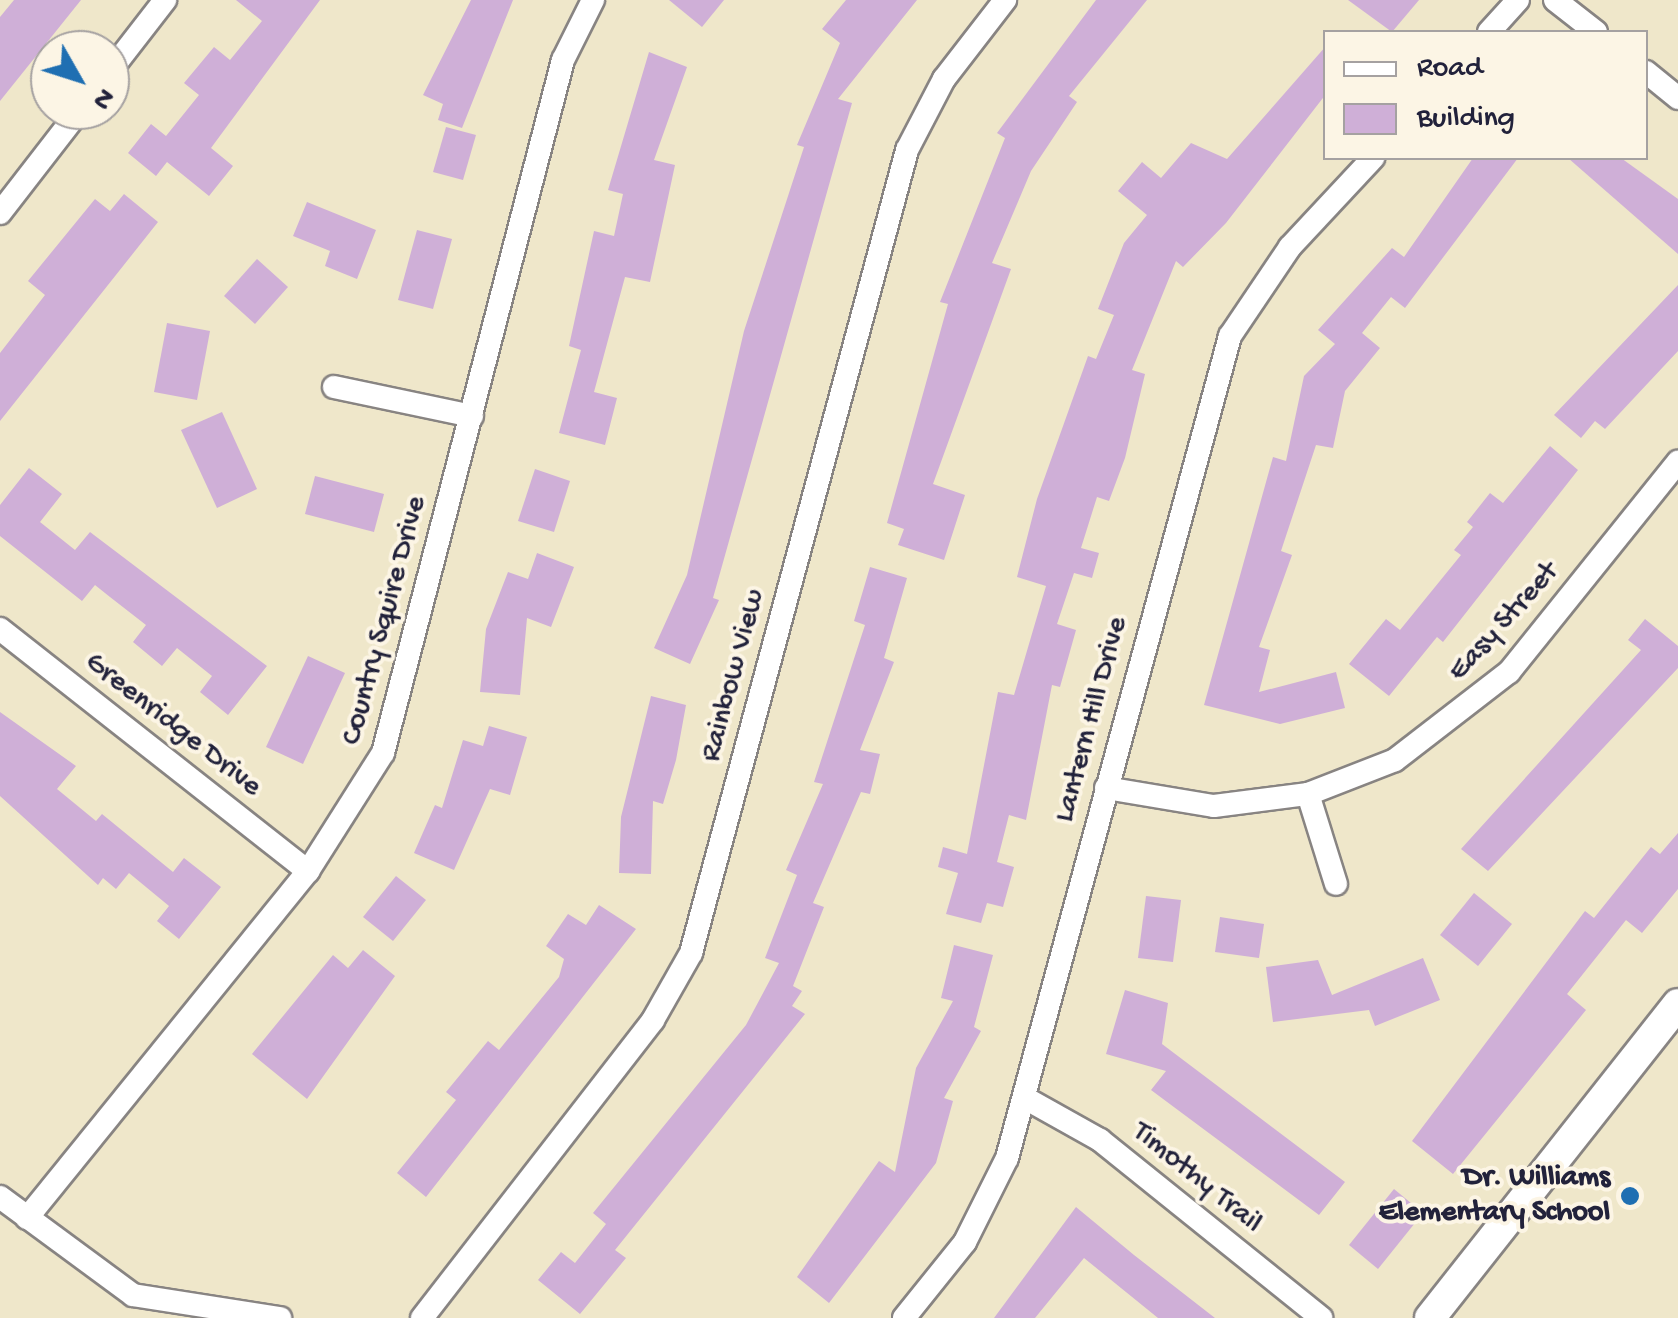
<!DOCTYPE html>
<style>
body{margin:0}
#map{position:relative;width:1678px;height:1318px;overflow:hidden;background:#efe7ca;font-family:"Gochi Hand",sans-serif}
div>[style]{position:absolute}
.building>*{inset:0;background:#cfafd7}
.roads{filter:drop-shadow(2px 0 #888482) drop-shadow(-2px 0 #888482) drop-shadow(0 2px #888482) drop-shadow(0 -2px #888482)}
.minor>*{height:22px;margin:-11px;padding:0 11px;transform-origin:11px;border-radius:11px;background:#fff}
.secondary>*{height:30px;margin:-15px;padding:0 15px;transform-origin:15px;border-radius:15px;background:#fff}
.dots>*{width:28px;height:28px;translate:-50% -50%;box-sizing:border-box;border:5px solid #fcf5e5;border-radius:50%}
span{translate:-50% -50%;white-space:nowrap;text-align:center;line-height:1.15;-webkit-text-stroke:8px #fcf5e5;paint-order:stroke}
.street-label{font-size:30px;color:#22223b}
.poi-label{font-size:30px;color:#22223b;font-weight:700}
.right{translate:-100% -50%;text-align:right}
.legend{position:absolute;left:1323px;top:30px;width:325px;height:130px;box-sizing:border-box;background:#fcf5e5;border:2px solid #a5a1a1;margin:0;padding:12px 18px;list-style:none;font-size:30px;color:#22223b}
.legend li{display:flex;align-items:center;gap:20px;height:50px}
.legend b{width:50px;border:2px solid #a5a1a1}
.north{position:absolute;left:30px;top:30px;width:100px;height:100px;box-sizing:border-box;background:#fcf5e5;border:2px solid #a5a1a1;border-radius:50%;rotate:129deg;font-size:28px;font-weight:700;line-height:40px;text-align:center;color:#22223b}
.north::after{content:'';display:block;margin:auto;width:35px;height:45px;background:#1f6fb2;clip-path:polygon(50% 0,100% 100%,50% 72%,0 100%)}
</style>
<div id="map">
<div class="building">
<div style="clip-path:polygon(14px 0,81px 0,0 101px,0 17px)"></div>
<div style="clip-path:polygon(236px 0,320px 0,211px 148px,233px 166px,209px 196px,167px 162px,156px 176px,128px 153px,151px 124px,166px 136px,199px 95px,184px 83px,214px 47px,230px 60px,262px 21px)"></div>
<div style="clip-path:polygon(471px 0,513px 0,462px 128px,438px 120px,443px 104px,423px 95px)"></div>
<div style="clip-path:polygon(669px 0,724px 0,702px 27px)"></div>
<div style="clip-path:polygon(846px 0,917px 0,838px 99px,852px 103px,713px 598px,719px 600px,690px 664px,654px 648px,687px 575px,744px 331px,804px 147px,797px 145px,840px 43px,822px 29px)"></div>
<div style="clip-path:polygon(1096px 0,1147px 0,1069px 96px,1077px 102px,1031px 171px,992px 263px,1011px 269px,933px 484px,965px 495px,944px 560px,898px 545px,904px 529px,887px 523px,948px 304px,940px 302px,1005px 138px,997px 133px)"></div>
<div style="clip-path:polygon(1348px 0,1419px 0,1392px 32px)"></div>
<div style="clip-path:polygon(1326px 46px,1326px 94px,1226px 223px,1183px 267px,1176px 261px,1132px 370px,1145px 374px,1125px 458px,1109px 501px,1097px 497px,1081px 548px,1099px 553px,1092px 578px,1074px 573px,1057px 624px,1076px 630px,1060px 687px,1052px 685px,1026px 820px,1009px 815px,997px 862px,1014px 867px,1003px 907px,987px 903px,981px 923px,946px 914px,958px 873px,938px 867px,943px 847px,967px 854px,998px 692px,1014px 695px,1046px 586px,1017px 577px,1037px 499px,1088px 356px,1096px 359px,1114px 315px,1098px 309px,1124px 243px,1147px 215px,1118px 191px,1142px 162px,1161px 178px,1191px 143px,1227px 159px)"></div>
<div style="clip-path:polygon(649px 52px,687px 67px,654px 160px,675px 165px,650px 282px,625px 277px,594px 392px,617px 398px,605px 445px,559px 433px,581px 350px,569px 346px,594px 231px,614px 236px,623px 194px,608px 190px)"></div>
<div style="clip-path:polygon(446px 127px,476px 135px,463px 180px,433px 172px)"></div>
<div style="clip-path:polygon(1473px 158px,1518px 158px,1405px 308px,1391px 297px,1362px 333px,1380px 348px,1345px 391px,1333px 448px,1316px 445px,1281px 551px,1292px 555px,1259px 647px,1270px 650px,1259px 692px,1336px 672px,1345px 708px,1280px 724px,1204px 705px,1273px 457px,1286px 461px,1304px 376px,1335px 344px,1318px 330px,1392px 248px,1404px 257px)"></div>
<div style="clip-path:polygon(1568px 158px,1621px 158px,1678px 199px,1678px 254px)"></div>
<div style="clip-path:polygon(124px 194px,158px 222px,0 421px,0 353px,45px 295px,28px 281px,95px 199px,110px 211px)"></div>
<div style="clip-path:polygon(307px 202px,376px 230px,357px 279px,325px 266px,330px 251px,293px 236px)"></div>
<div style="clip-path:polygon(417px 230px,452px 239px,433px 309px,398px 300px)"></div>
<div style="clip-path:polygon(257px 259px,288px 287px,255px 324px,224px 296px)"></div>
<div style="clip-path:polygon(1678px 285px,1678px 351px,1605px 429px,1595px 421px,1581px 438px,1554px 415px)"></div>
<div style="clip-path:polygon(167px 323px,210px 331px,197px 400px,154px 392px)"></div>
<div style="clip-path:polygon(222px 412px,257px 489px,217px 508px,181px 430px)"></div>
<div style="clip-path:polygon(1550px 446px,1578px 470px,1443px 642px,1437px 637px,1389px 696px,1349px 664px,1386px 619px,1400px 630px,1461px 555px,1454px 550px,1473px 527px,1467px 522px,1490px 493px,1503px 503px)"></div>
<div style="clip-path:polygon(29px 468px,62px 494px,40px 522px,75px 550px,90px 532px,267px 666px,228px 715px,200px 692px,212px 676px,177px 648px,162px 666px,133px 642px,146px 625px,110px 597px,95px 585px,82px 601px,0 536px,0 505px)"></div>
<div style="clip-path:polygon(535px 469px,570px 481px,554px 532px,518px 521px)"></div>
<div style="clip-path:polygon(315px 476px,384px 494px,374px 532px,305px 514px)"></div>
<div style="clip-path:polygon(537px 553px,574px 567px,551px 627px,527px 618px,520px 695px,480px 692px,486px 629px,508px 572px,528px 579px)"></div>
<div style="clip-path:polygon(870px 567px,907px 578px,884px 658px,894px 662px,860px 750px,880px 754px,870px 794px,861px 792px,813px 903px,824px 907px,793px 986px,802px 991px,792px 1006px,805px 1014px,615px 1250px,626px 1258px,580px 1314px,538px 1280px,561px 1252px,575px 1263px,606px 1224px,593px 1213px,746px 1025px,779px 963px,765px 958px,797px 875px,786px 870px,823px 784px,814px 782px,865px 625px,854px 621px)"></div>
<div style="clip-path:polygon(1645px 619px,1678px 646px,1678px 668px,1488px 871px,1461px 849px,1641px 650px,1628px 640px)"></div>
<div style="clip-path:polygon(308px 656px,345px 673px,303px 764px,266px 747px)"></div>
<div style="clip-path:polygon(651px 696px,686px 705px,676px 760px,663px 804px,653px 801px,651px 874px,619px 873px,621px 817px)"></div>
<div style="clip-path:polygon(0 712px,76px 766px,57px 789px,96px 821px,102px 814px,173px 872px,184px 858px,221px 887px,179px 939px,157px 921px,169px 906px,129px 873px,116px 889px,103px 878px,98px 885px,0 796px)"></div>
<div style="clip-path:polygon(489px 726px,527px 737px,510px 795px,490px 789px,454px 870px,414px 853px,435px 805px,442px 808px,463px 740px,483px 746px)"></div>
<div style="clip-path:polygon(1678px 833px,1678px 889px,1642px 933px,1626px 920px,1567px 994px,1586px 1010px,1453px 1174px,1412px 1141px,1585px 911px,1594px 918px,1651px 847px,1660px 854px)"></div>
<div style="clip-path:polygon(396px 876px,426px 900px,393px 941px,363px 917px)"></div>
<div style="clip-path:polygon(1474px 893px,1512px 924px,1478px 966px,1440px 935px)"></div>
<div style="clip-path:polygon(1146px 896px,1181px 900px,1173px 962px,1138px 958px)"></div>
<div style="clip-path:polygon(599px 905px,636px 929px,426px 1197px,397px 1173px,456px 1100px,446px 1092px,488px 1041px,499px 1050px,559px 977px,564px 959px,546px 946px,568px 914px,586px 925px)"></div>
<div style="clip-path:polygon(1220px 917px,1264px 924px,1259px 958px,1215px 952px)"></div>
<div style="clip-path:polygon(954px 945px,993px 955px,974px 1027px,981px 1031px,944px 1098px,953px 1101px,936px 1163px,829px 1303px,797px 1277px,879px 1161px,895px 1172px,916px 1068px,953px 1001px,941px 998px)"></div>
<div style="clip-path:polygon(363px 950px,395px 976px,307px 1099px,252px 1054px,333px 955px,348px 968px)"></div>
<div style="clip-path:polygon(1423px 958px,1440px 1000px,1375px 1026px,1369px 1010px,1273px 1022px,1266px 967px,1318px 960px,1332px 995px)"></div>
<div style="clip-path:polygon(1125px 990px,1168px 1003px,1162px 1044px,1345px 1182px,1319px 1215px,1151px 1090px,1166px 1071px,1106px 1054px)"></div>
<div style="clip-path:polygon(1394px 1189px,1423px 1213px,1378px 1269px,1349px 1245px)"></div>
<div style="clip-path:polygon(1076px 1207px,1134px 1255px,1215px 1318px,1158px 1318px,1084px 1258px,1035px 1318px,994px 1318px)"></div>
</div>
<div class="roads">
<div class="minor">
<div style="left:1555px;top:0;width:52px;rotate:38deg"></div>
<div style="left:1489px;top:32px;width:43px;rotate:-47.8deg"></div>
<div style="left:110px;top:71px;width:90px;rotate:-52.2deg"></div>
<div style="left:1646px;top:72px;width:41px;rotate:39.1deg"></div>
<div style="left:0;top:213px;width:130px;rotate:-52.2deg"></div>
<div style="left:334px;top:387px;width:141px;rotate:11.9deg"></div>
<div style="left:0;top:629px;width:392px;rotate:38.2deg"></div>
<div style="left:1106px;top:788px;width:109px;rotate:9.5deg"></div>
<div style="left:1214px;top:806px;width:95px;rotate:-7.3deg"></div>
<div style="left:1308px;top:794px;width:93px;rotate:-21.3deg"></div>
<div style="left:1395px;top:760px;width:144px;rotate:-37.7deg"></div>
<div style="left:1509px;top:672px;width:270px;rotate:-51.2deg"></div>
<div style="left:1308px;top:794px;width:94px;rotate:72.7deg"></div>
<div style="left:1025px;top:1098px;width:86px;rotate:29.2deg"></div>
<div style="left:1100px;top:1140px;width:284px;rotate:38.8deg"></div>
<div style="left:0;top:1197px;width:165px;rotate:36.4deg"></div>
<div style="left:133px;top:1295px;width:149px;rotate:8.9deg"></div>
<div style="left:27px;top:1218px;width:447px;rotate:-51deg"></div>
<div style="left:308px;top:871px;width:140px;rotate:-57.6deg"></div>
<div style="left:383px;top:753px;width:716px;rotate:-75.44deg"></div>
<div style="left:563px;top:60px;width:67px;rotate:-63.4deg"></div>
<div style="left:422px;top:1318px;width:377px;rotate:-52.2deg"></div>
<div style="left:653px;top:1020px;width:77px;rotate:-60.4deg"></div>
<div style="left:691px;top:953px;width:832px;rotate:-74.94deg"></div>
<div style="left:907px;top:150px;width:80px;rotate:-62.5deg"></div>
<div style="left:944px;top:79px;width:100px;rotate:-52.3deg"></div>
<div style="left:904px;top:1318px;width:97px;rotate:-51.2deg"></div>
<div style="left:965px;top:1242px;width:94px;rotate:-63.4deg"></div>
<div style="left:1007px;top:1158px;width:852px;rotate:-74.82deg"></div>
<div style="left:1230px;top:336px;width:107px;rotate:-56deg"></div>
<div style="left:1290px;top:247px;width:122px;rotate:-47deg"></div>
</div>
<div class="secondary">
<div style="left:1430px;top:1318px;width:400px;rotate:-51.7deg"></div>
</div>
</div>
<div class="dots">
<div style="left:1630px;top:1196px;background:#1f6fb2"></div>
</div>
<div class="street-label">
<span style="left:386px;top:621px;rotate:-75deg">Country Squire Drive</span>
<span style="left:1505px;top:623px;rotate:-48deg">Easy Street</span>
<span style="left:735px;top:676px;rotate:-75deg">Rainbow View</span>
<span style="left:1093px;top:720px;rotate:-75deg">Lantern Hill Drive</span>
<span style="left:172px;top:726px;rotate:38deg">Greenridge Drive</span>
<span style="left:1196px;top:1179px;rotate:39deg">Timothy Trail</span>
</div>
<div class="poi-label">
<span class="right" style="left:1610px;top:1196px">Dr. Williams<br>Elementary School</span>
</div>
<ul class="legend">
<li><b style="height:12px;background:#fff"></b>Road</li>
<li><b style="height:28px;background:#cfafd7"></b>Building</li>
</ul>
<div class="north">N</div>
</div>
